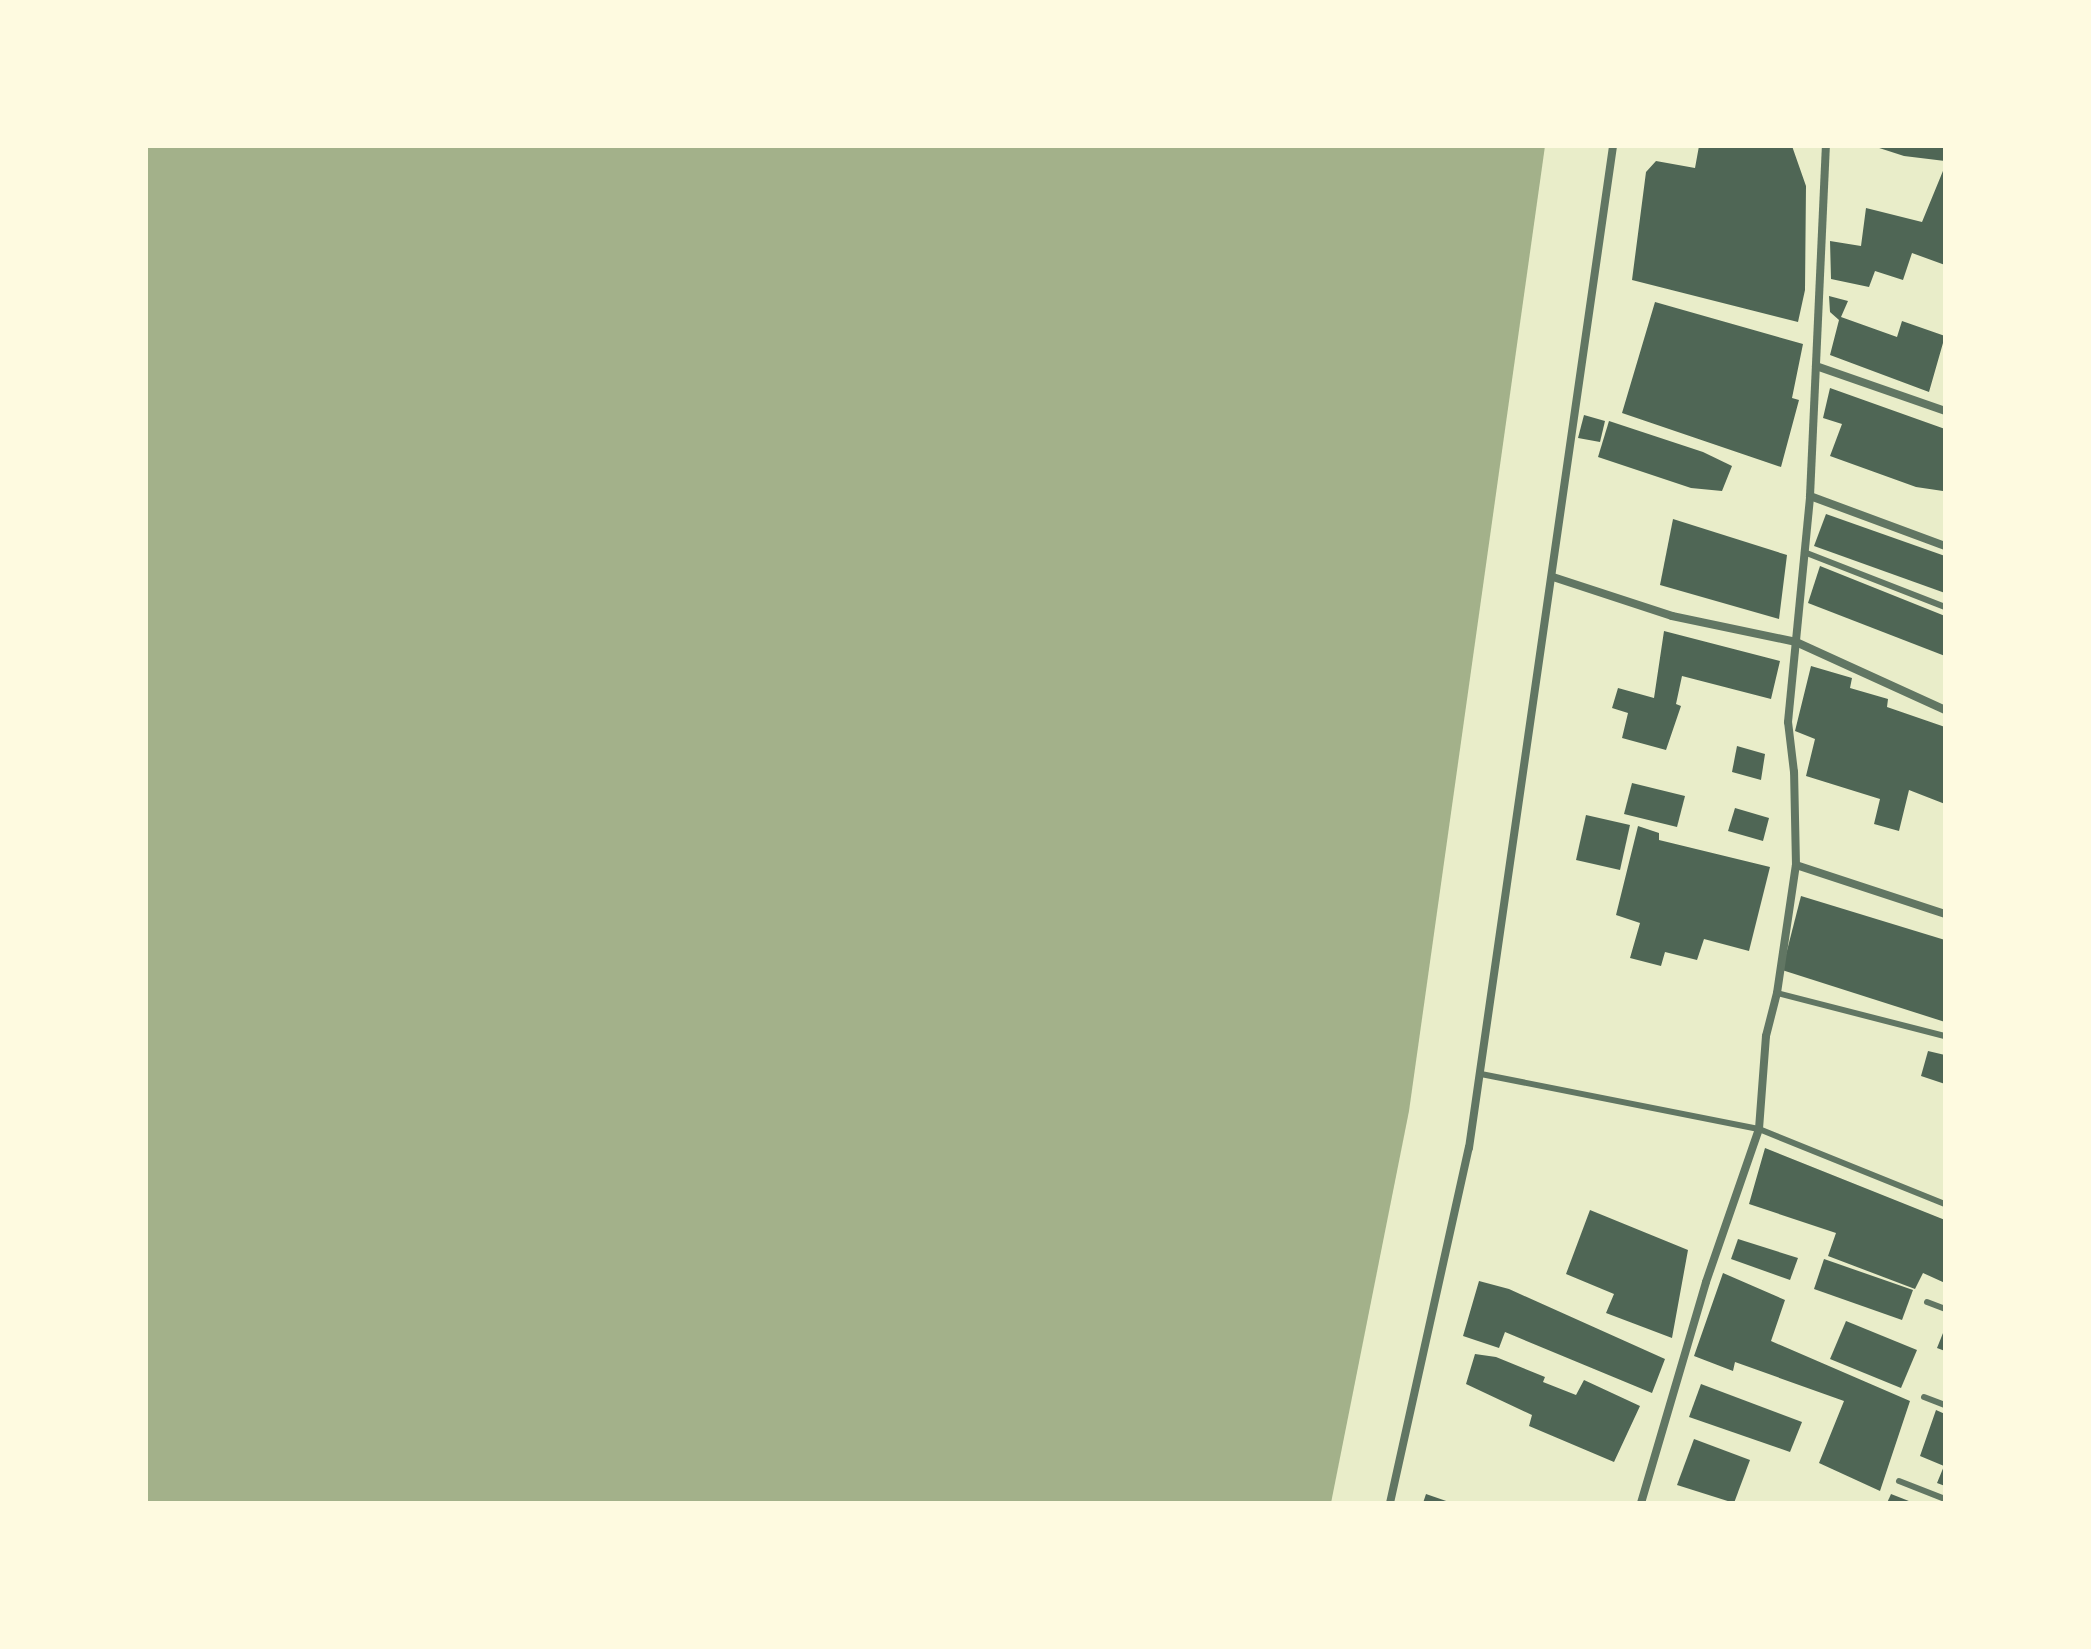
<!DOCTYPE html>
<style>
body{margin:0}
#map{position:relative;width:2091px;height:1649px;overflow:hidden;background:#e9edc9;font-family:Lato,sans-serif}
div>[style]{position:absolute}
.water>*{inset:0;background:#a3b18a}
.building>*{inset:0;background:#4f6655}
.service>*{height:6px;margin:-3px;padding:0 3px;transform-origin:3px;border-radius:3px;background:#617663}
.minor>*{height:8px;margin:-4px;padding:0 4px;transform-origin:4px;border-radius:4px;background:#617663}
span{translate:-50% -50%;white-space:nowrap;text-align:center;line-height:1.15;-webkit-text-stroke:6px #fefae0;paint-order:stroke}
.frame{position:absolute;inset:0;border:148px solid #fefae0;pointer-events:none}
</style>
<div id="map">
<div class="water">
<div style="clip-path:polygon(146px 146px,1545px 146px,1409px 1111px,1331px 1503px,146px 1503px)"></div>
</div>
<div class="building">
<div style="clip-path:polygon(1699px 146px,1792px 146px,1806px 186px,1805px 290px,1798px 322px,1632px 280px,1646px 172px,1656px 161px,1695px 168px)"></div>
<div style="clip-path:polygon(1873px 146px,1945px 146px,1945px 161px,1904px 156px)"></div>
<div style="clip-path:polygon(1945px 166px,1945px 265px,1912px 253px,1903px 280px,1875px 271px,1869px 287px,1831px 279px,1830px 241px,1861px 246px,1866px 208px,1922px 222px)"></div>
<div style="clip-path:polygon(1829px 296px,1848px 301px,1841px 317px,1897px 337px,1902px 321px,1945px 336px,1929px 392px,1830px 355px,1839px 320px,1830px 312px)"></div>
<div style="clip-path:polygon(1655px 302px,1803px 344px,1792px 398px,1799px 400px,1781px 467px,1622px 413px)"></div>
<div style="clip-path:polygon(1830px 388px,1945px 429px,1943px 491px,1916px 487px,1830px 456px,1842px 424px,1823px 418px)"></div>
<div style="clip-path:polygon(1584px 415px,1605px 421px,1600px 442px,1578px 438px)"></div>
<div style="clip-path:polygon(1609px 421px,1703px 452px,1732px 466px,1722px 491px,1691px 488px,1598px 457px)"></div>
<div style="clip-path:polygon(1826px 514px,1945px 556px,1945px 593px,1814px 546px)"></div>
<div style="clip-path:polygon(1673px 519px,1787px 555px,1779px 619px,1660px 585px)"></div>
<div style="clip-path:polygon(1820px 566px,1945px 616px,1945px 656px,1808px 603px)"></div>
<div style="clip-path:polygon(1664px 631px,1780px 661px,1771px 699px,1682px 676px,1676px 704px,1681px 706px,1666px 750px,1622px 738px,1628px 713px,1612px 708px,1618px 688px,1654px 698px)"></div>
<div style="clip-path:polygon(1811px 666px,1852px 678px,1850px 688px,1888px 699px,1887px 707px,1945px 727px,1945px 804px,1909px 790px,1899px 831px,1874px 824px,1880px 799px,1806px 776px,1815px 739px,1795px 731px)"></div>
<div style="clip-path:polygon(1737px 746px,1765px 754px,1761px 780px,1732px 772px)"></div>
<div style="clip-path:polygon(1632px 783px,1685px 796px,1677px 827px,1624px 814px)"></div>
<div style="clip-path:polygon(1735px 808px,1769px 818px,1763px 841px,1728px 831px)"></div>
<div style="clip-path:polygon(1586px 815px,1630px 825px,1620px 870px,1576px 860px)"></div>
<div style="clip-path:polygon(1638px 826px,1659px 833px,1659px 840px,1770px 867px,1749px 951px,1704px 939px,1697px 960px,1665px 952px,1661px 966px,1630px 958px,1640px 923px,1616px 915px)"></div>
<div style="clip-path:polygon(1801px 896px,1945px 940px,1945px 1022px,1782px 970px)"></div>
<div style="clip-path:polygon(1928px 1051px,1945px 1055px,1945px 1084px,1921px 1076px)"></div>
<div style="clip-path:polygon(1765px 1148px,1945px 1220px,1945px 1283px,1923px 1273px,1915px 1289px,1828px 1256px,1836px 1233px,1749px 1204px)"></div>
<div style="clip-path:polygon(1590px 1210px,1688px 1250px,1672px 1338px,1606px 1313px,1614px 1294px,1566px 1274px)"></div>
<div style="clip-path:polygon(1738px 1239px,1798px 1258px,1790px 1280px,1731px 1259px)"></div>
<div style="clip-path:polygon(1824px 1259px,1913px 1290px,1902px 1320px,1814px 1289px)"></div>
<div style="clip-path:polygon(1723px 1273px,1785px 1300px,1771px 1341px,1910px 1401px,1880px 1491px,1819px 1463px,1844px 1401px,1735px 1362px,1733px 1371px,1694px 1356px)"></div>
<div style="clip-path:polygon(1479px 1281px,1509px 1289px,1665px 1359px,1652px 1393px,1505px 1332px,1499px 1348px,1463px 1336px)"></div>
<div style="clip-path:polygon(1846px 1321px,1917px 1350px,1901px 1388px,1830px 1359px)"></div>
<div style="clip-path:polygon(1945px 1328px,1945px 1351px,1937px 1348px)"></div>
<div style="clip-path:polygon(1475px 1354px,1496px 1357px,1545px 1377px,1543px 1382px,1576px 1395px,1584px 1380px,1640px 1406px,1614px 1462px,1529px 1426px,1532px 1415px,1466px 1384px)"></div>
<div style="clip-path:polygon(1701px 1384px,1802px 1422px,1790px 1452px,1689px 1417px)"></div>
<div style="clip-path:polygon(1936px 1410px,1945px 1414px,1945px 1486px,1937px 1483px,1944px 1466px,1920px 1456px)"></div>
<div style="clip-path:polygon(1694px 1439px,1750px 1460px,1734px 1503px,1677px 1485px)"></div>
<div style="clip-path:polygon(1426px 1494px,1452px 1503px,1423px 1503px)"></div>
<div style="clip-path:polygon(1891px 1494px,1914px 1503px,1887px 1503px)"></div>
</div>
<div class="service">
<div style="left:1804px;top:552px;width:151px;rotate:21.3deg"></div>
<div style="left:1777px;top:993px;width:173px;rotate:14.4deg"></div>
<div style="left:1481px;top:1074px;width:283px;rotate:11.2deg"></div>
<div style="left:1759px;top:1129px;width:201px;rotate:22deg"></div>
<div style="left:1927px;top:1302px;width:19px;rotate:21deg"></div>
<div style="left:1924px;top:1397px;width:22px;rotate:21deg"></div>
<div style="left:1899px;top:1481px;width:49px;rotate:21.4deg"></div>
</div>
<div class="minor">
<div style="left:1816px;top:366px;width:137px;rotate:19.2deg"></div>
<div style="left:1810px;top:496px;width:144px;rotate:20.3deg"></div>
<div style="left:1553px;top:577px;width:125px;rotate:18.1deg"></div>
<div style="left:1672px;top:616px;width:127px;rotate:11.8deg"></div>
<div style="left:1796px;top:642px;width:164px;rotate:24.5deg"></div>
<div style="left:1796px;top:865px;width:157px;rotate:18.2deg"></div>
<div style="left:1390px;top:1503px;width:364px;rotate:-77.5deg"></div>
<div style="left:1469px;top:1148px;width:1012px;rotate:-81.82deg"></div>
<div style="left:1641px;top:1503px;width:230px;rotate:-73.6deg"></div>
<div style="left:1706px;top:1282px;width:162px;rotate:-70.9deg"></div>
<div style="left:1759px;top:1129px;width:93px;rotate:-85.7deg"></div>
<div style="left:1766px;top:1036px;width:44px;rotate:-75.7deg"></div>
<div style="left:1777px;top:993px;width:129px;rotate:-81.6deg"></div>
<div style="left:1796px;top:865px;width:93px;rotate:-91.2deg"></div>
<div style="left:1794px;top:772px;width:50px;rotate:-96.8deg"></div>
<div style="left:1788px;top:722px;width:227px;rotate:-84.4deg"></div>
<div style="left:1810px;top:496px;width:350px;rotate:-87.4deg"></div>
</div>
<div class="frame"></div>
</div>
